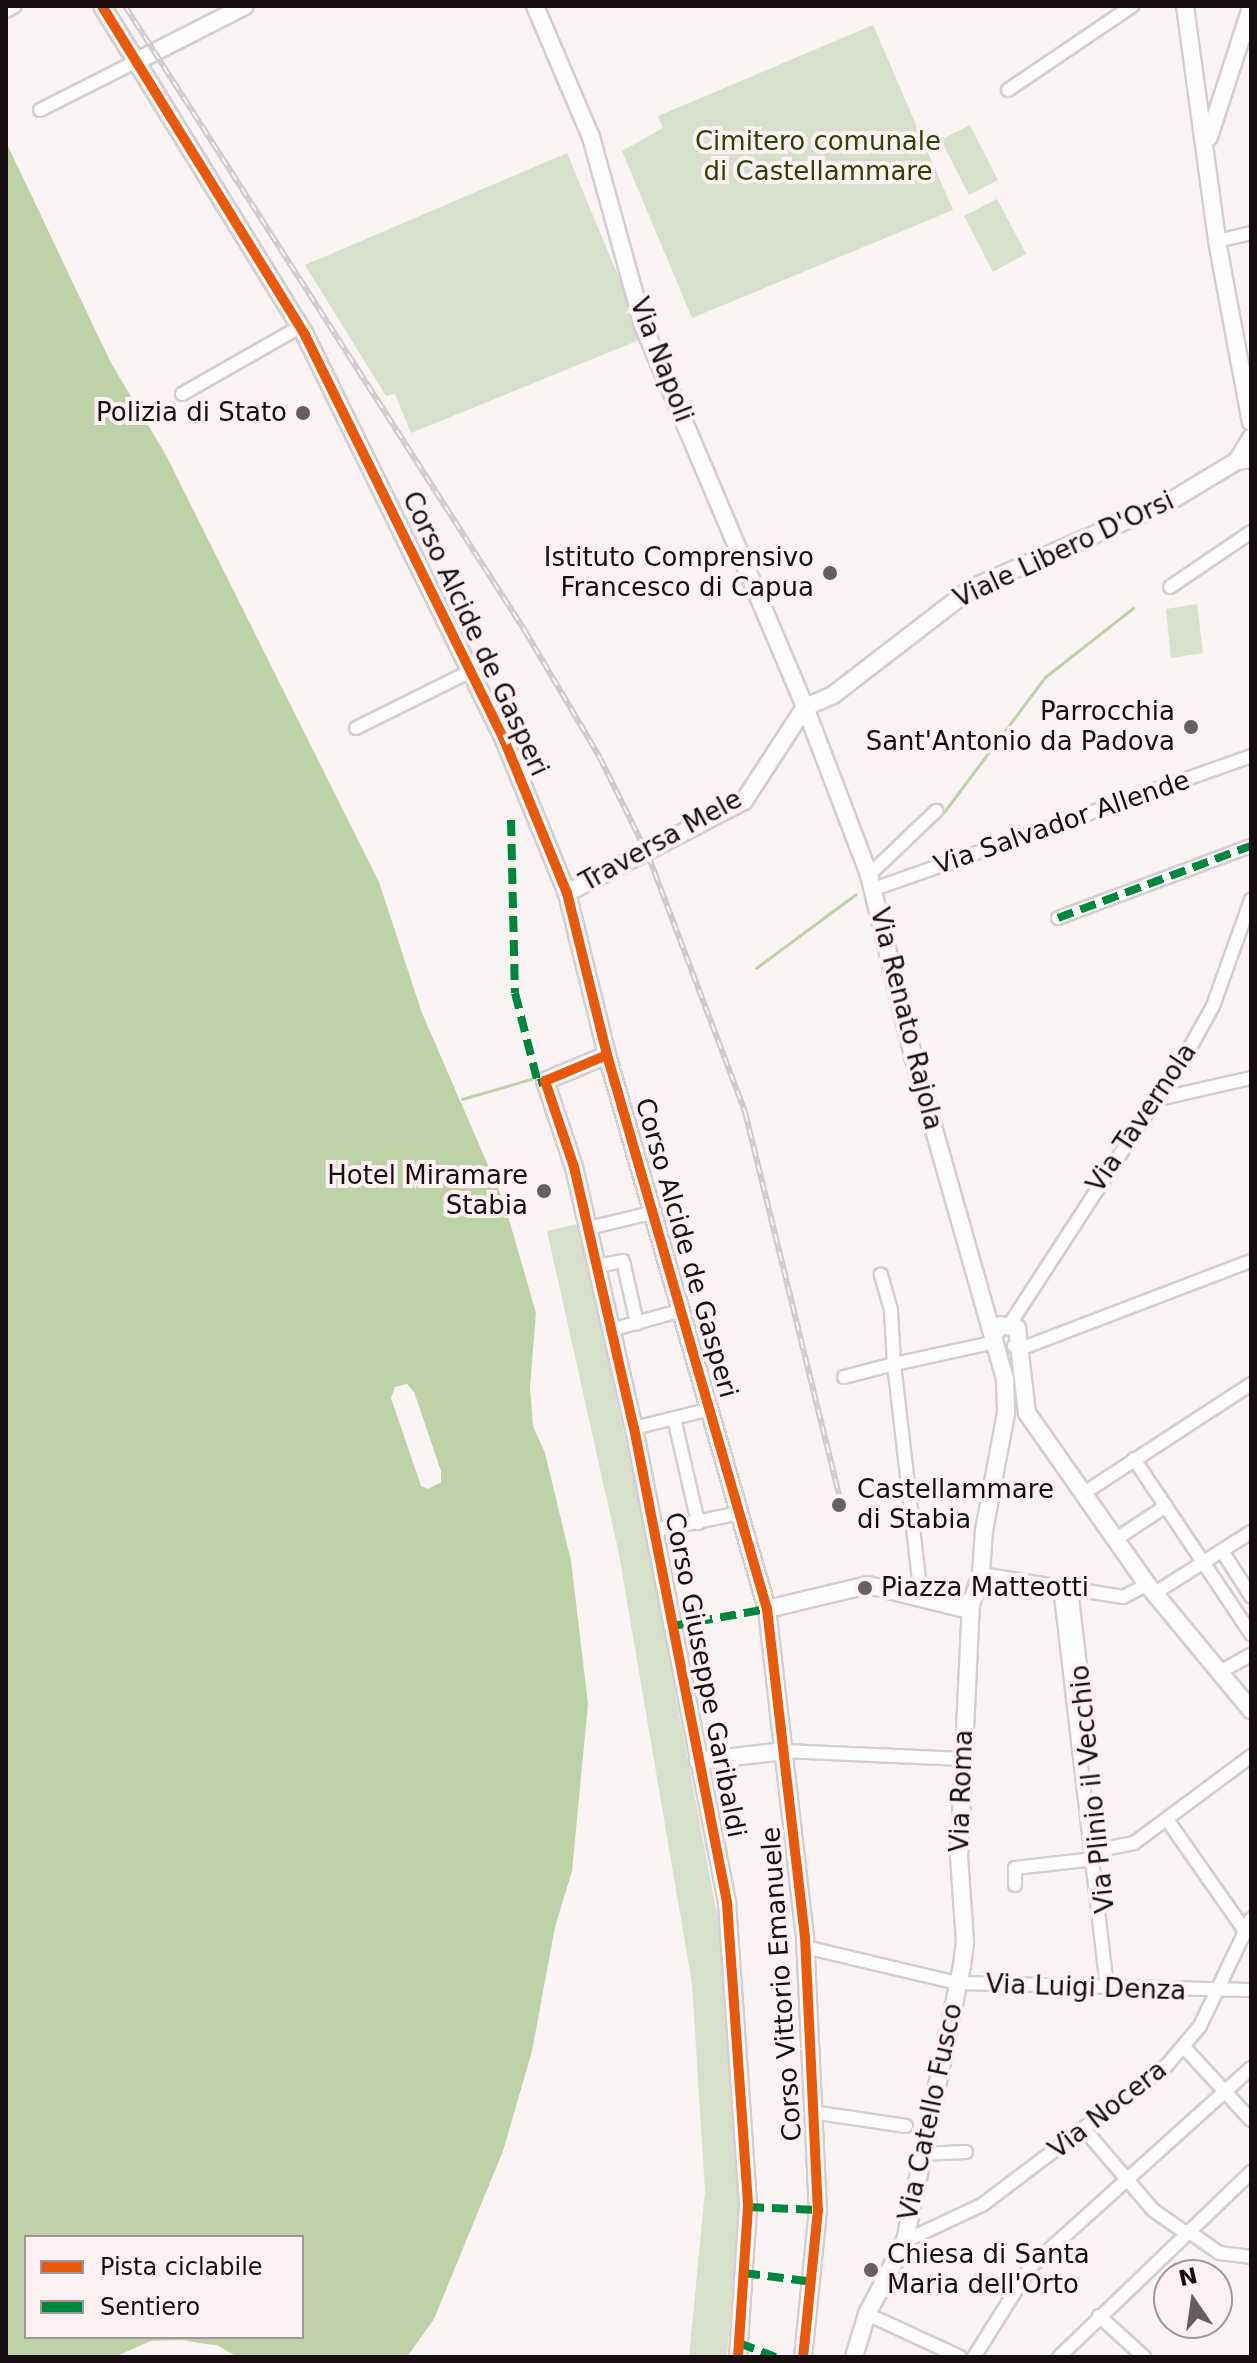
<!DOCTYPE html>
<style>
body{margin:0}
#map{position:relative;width:1257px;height:2363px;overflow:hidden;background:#faf4f5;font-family:"DejaVu Sans",sans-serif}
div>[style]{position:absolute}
.green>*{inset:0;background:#d6e0ca}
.water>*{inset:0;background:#bdd2a7}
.pier>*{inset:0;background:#faf4f5}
.stream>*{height:3px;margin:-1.5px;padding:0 1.5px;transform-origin:1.5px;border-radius:1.5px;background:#bdd2a7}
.roads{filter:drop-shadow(2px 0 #d5cdcf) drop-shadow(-2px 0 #d5cdcf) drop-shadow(0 2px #d5cdcf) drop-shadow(0 -2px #d5cdcf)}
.street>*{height:12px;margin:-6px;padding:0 6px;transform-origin:6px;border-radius:6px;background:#fefdfe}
.secondary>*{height:16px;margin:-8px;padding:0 8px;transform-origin:8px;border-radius:8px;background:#fefdfe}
.rail>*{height:6px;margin-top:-3px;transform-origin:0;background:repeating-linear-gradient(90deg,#fdf1f4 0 9px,#cecbcc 0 18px);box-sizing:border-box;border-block:2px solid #cecbcc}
.quiet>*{height:8px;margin-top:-4px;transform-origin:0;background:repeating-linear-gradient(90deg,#00873e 0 16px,transparent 0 24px)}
.cycleway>*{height:10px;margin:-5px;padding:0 5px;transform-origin:5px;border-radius:5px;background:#e8590c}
.dots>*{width:22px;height:22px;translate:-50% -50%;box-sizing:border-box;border:4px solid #fdf1f4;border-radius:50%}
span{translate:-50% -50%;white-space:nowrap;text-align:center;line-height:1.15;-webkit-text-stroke:8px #fdf1f4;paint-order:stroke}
.park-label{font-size:26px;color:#294400}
.street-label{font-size:26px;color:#180e11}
.poi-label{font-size:26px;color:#180e11}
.right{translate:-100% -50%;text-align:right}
.left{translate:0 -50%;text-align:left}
.frame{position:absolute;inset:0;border:8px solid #180e11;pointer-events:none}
.legend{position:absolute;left:24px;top:2235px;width:280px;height:104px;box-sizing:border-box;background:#fdf1f4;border:2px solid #a19699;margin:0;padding:10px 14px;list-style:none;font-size:24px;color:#180e11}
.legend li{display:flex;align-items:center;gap:16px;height:40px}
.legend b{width:40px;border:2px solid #a19699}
.north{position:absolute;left:1153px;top:2259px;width:80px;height:80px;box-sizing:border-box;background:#fdf1f4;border:2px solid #a19699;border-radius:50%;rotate:347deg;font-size:22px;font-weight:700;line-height:32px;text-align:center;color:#180e11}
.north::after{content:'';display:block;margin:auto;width:28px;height:36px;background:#675e61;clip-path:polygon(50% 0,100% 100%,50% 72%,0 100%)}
</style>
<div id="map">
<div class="green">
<div style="clip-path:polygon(873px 25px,953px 210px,692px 318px,622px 151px,663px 128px,658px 116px)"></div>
<div style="clip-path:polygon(970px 125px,998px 180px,969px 195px,941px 140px)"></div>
<div style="clip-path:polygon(567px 153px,644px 338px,411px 433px,395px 394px,386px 396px,305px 265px)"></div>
<div style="clip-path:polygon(997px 199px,1026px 254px,993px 272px,964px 216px)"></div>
<div style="clip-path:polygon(1197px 604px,1203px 653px,1171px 658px,1166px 609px)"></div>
<div style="clip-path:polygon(578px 1224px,640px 1507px,720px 1930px,739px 2199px,727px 2357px,689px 2357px,705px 2191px,692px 1984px,619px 1554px,547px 1231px)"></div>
</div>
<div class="water">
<div style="clip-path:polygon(evenodd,6px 142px,111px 363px,167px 457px,379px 882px,422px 1013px,504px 1202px,536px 1313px,530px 1387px,533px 1426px,545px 1453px,571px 1561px,588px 1704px,572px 1871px,555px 1927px,532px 2051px,503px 2151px,434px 2319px,407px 2357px,237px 2357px,217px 2345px,151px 2341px,115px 2357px,6px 2357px,6px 142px,26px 2237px,302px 2237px,302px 2337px,26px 2337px,26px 2237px)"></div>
</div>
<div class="pier">
<div style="clip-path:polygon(407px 1384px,414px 1392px,441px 1471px,441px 1482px,428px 1489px,421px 1486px,391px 1398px,395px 1387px)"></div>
<div style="clip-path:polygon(182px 2340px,217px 2346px,237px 2357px,182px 2344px,152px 2345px,115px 2357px,151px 2341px)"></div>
</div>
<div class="stream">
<div style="left:944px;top:812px;width:169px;rotate:-53.2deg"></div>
<div style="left:1045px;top:677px;width:112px;rotate:-38.1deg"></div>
<div style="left:756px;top:968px;width:124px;rotate:-36.5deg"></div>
<div style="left:462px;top:1099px;width:72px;rotate:-16.2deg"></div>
</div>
<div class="roads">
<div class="street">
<div style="left:6px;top:11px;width:10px;rotate:-29deg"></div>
<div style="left:1008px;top:90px;width:150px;rotate:-34.1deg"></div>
<div style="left:40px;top:110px;width:109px;rotate:-26.8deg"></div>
<div style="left:1217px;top:241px;width:35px;rotate:-13deg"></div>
<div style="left:182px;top:394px;width:136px;rotate:-29.6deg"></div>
<div style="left:1170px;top:587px;width:98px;rotate:-34.2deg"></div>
<div style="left:356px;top:728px;width:128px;rotate:-26.4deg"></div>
<div style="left:869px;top:875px;width:93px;rotate:-43.7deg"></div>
<div style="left:874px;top:889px;width:400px;rotate:-19.4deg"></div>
<div style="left:1058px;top:918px;width:206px;rotate:-20.5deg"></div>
<div style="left:1154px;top:1100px;width:99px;rotate:-12.8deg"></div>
<div style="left:589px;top:1228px;width:68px;rotate:-13.6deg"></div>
<div style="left:597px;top:1266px;width:26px;rotate:-11deg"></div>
<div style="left:623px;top:1261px;width:64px;rotate:77.3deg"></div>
<div style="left:1010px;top:1324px;width:336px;rotate:-57deg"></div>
<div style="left:1193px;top:1042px;width:41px;rotate:-60.9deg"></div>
<div style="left:1213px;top:1006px;width:113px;rotate:-70.3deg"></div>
<div style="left:611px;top:1330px;width:74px;rotate:-15.7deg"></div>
<div style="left:1014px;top:1346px;width:14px"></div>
<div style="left:1028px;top:1346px;width:239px;rotate:-20.9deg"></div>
<div style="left:844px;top:1377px;width:52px;rotate:-14.6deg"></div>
<div style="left:894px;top:1364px;width:54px;rotate:-93.2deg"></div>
<div style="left:891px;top:1310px;width:37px;rotate:-106deg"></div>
<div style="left:674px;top:1418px;width:108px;rotate:77.1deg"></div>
<div style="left:634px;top:1428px;width:79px;rotate:-13.9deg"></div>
<div style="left:1134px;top:1459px;width:211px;rotate:56.2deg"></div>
<div style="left:1084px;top:1493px;width:199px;rotate:-33.1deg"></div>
<div style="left:656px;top:1530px;width:86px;rotate:-11.4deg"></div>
<div style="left:1116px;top:1539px;width:60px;rotate:-33.4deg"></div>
<div style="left:1222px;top:1551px;width:54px;rotate:57.2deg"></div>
<div style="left:981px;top:1574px;width:144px;rotate:9.2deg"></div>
<div style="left:1123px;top:1597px;width:27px;rotate:-27deg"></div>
<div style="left:1060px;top:1587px;width:404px;rotate:83.3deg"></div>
<div style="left:1071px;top:1589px;width:121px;rotate:83.3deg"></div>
<div style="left:1155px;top:1593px;width:114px;rotate:-32.4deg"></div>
<div style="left:921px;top:1597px;width:235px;rotate:-96.6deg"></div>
<div style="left:894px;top:1364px;width:104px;rotate:-12.2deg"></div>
<div style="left:1218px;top:1673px;width:38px;rotate:-29deg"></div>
<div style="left:785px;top:1751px;width:177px;rotate:2.6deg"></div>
<div style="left:1168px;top:1821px;width:131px;rotate:55deg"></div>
<div style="left:1093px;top:1851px;width:42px;rotate:-11deg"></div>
<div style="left:1134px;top:1843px;width:146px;rotate:-36.6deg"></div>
<div style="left:1015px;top:1885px;width:17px;rotate:-90deg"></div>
<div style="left:1015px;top:1868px;width:80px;rotate:-6.5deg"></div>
<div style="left:805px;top:1947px;width:156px;rotate:13.3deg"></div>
<div style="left:957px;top:1983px;width:294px;rotate:1.4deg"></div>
<div style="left:1184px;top:2047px;width:99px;rotate:47.5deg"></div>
<div style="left:812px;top:2112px;width:95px;rotate:8.5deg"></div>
<div style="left:1084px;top:2129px;width:106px;rotate:49.6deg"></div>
<div style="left:1153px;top:2210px;width:39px;rotate:35deg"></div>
<div style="left:920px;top:2154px;width:46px;rotate:-2.5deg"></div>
<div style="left:1188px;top:2231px;width:38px;rotate:35deg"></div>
<div style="left:1219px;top:2253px;width:32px;rotate:7deg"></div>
<div style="left:905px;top:2241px;width:85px;rotate:-25.1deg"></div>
<div style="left:982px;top:2205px;width:232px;rotate:-37.1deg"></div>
<div style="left:1167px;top:2065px;width:51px;rotate:-49.8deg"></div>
<div style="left:1200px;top:2026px;width:119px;rotate:-64.5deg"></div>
<div style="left:867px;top:2314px;width:102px;rotate:24.8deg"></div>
<div style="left:1099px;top:2316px;width:61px;rotate:42.3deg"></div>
<div style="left:974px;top:2357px;width:107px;rotate:-57.9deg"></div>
<div style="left:1031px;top:2266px;width:296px;rotate:-42deg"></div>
<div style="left:1059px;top:2357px;width:267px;rotate:-43.9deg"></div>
</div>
<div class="secondary">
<div style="left:102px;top:6px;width:387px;rotate:58.3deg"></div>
<div style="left:305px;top:335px;width:453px;rotate:63.8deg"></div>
<div style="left:505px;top:742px;width:163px;rotate:67.7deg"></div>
<div style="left:567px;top:893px;width:167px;rotate:76.1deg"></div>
<div style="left:607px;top:1055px;width:577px;rotate:73.89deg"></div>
<div style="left:767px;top:1609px;width:330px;rotate:83.4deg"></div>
<div style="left:805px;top:1937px;width:273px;rotate:87.3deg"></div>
<div style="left:818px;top:2210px;width:148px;rotate:95.8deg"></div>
<div style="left:535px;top:6px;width:142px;rotate:66.9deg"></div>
<div style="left:591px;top:137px;width:195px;rotate:74.5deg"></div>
<div style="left:643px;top:325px;width:415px;rotate:67deg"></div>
<div style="left:805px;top:707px;width:180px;rotate:69.1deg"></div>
<div style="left:869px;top:875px;width:186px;rotate:76.3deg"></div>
<div style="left:913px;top:1056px;width:337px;rotate:74.1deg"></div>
<div style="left:1005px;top:1380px;width:33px;rotate:88deg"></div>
<div style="left:1006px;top:1413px;width:119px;rotate:100.6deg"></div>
<div style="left:984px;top:1530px;width:44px;rotate:93.9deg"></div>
<div style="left:981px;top:1574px;width:38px;rotate:108deg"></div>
<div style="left:969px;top:1610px;width:104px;rotate:-166.1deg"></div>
<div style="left:868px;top:1585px;width:104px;rotate:166.6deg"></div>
<div style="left:1185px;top:6px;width:237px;rotate:82.2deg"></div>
<div style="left:1217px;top:241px;width:184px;rotate:79.4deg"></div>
<div style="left:137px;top:61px;width:121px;rotate:-27deg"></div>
<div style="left:1209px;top:137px;width:136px;rotate:-72deg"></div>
<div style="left:1237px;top:461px;width:27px;rotate:-59deg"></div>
<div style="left:805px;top:707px;width:30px;rotate:-23deg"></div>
<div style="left:833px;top:695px;width:175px;rotate:-37.6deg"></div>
<div style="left:972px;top:588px;width:215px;rotate:-23.6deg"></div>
<div style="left:1169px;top:502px;width:79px;rotate:-31.1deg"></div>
<div style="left:1237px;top:461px;width:14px;rotate:-8deg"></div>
<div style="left:567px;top:893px;width:199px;rotate:-27.5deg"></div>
<div style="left:744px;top:801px;width:112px;rotate:-57deg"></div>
<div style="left:607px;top:1055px;width:67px;rotate:157.2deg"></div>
<div style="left:545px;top:1081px;width:91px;rotate:71.4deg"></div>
<div style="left:574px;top:1167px;width:268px;rotate:77.1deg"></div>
<div style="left:634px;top:1428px;width:484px;rotate:78.9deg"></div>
<div style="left:727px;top:1903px;width:305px;rotate:86deg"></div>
<div style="left:748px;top:2207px;width:150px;rotate:93.8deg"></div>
<div style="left:994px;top:1334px;width:11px;rotate:-52deg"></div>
<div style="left:1001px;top:1325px;width:16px;rotate:11deg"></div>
<div style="left:1017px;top:1328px;width:86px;rotate:83.3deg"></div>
<div style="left:1027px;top:1413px;width:208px;rotate:55deg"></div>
<div style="left:1146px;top:1583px;width:165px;rotate:50.4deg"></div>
<div style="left:698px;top:1761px;width:88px;rotate:-6.6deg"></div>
<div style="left:854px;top:2357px;width:45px;rotate:-73.2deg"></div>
<div style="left:867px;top:2314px;width:82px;rotate:-62.5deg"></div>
<div style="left:905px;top:2241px;width:281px;rotate:-78.3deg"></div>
<div style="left:962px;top:1966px;width:24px;rotate:-83deg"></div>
<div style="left:965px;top:1942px;width:85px;rotate:-94deg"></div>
<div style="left:959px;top:1857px;width:257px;rotate:-87.3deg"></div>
</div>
</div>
<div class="rail">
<div style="left:125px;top:6px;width:742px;rotate:57.38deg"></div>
<div style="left:525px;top:631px;width:147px;rotate:59.4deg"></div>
<div style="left:600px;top:758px;width:108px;rotate:63.7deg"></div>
<div style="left:648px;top:855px;width:275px;rotate:69.3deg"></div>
<div style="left:745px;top:1112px;width:395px;rotate:76.2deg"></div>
</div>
<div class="quiet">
<div style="left:511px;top:820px;width:173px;rotate:88.7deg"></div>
<div style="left:515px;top:993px;width:93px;rotate:75.7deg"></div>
<div style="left:538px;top:1083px;width:7px;rotate:-16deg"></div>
<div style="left:1058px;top:918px;width:206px;rotate:-20.5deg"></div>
<div style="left:673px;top:1626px;width:96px;rotate:-10.3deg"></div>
<div style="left:748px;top:2207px;width:70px;rotate:2.5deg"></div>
<div style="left:744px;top:2273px;width:70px;rotate:7.4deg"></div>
<div style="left:739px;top:2343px;width:39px;rotate:21deg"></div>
</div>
<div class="cycleway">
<div style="left:102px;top:6px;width:387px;rotate:58.3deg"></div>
<div style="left:305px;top:335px;width:453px;rotate:63.8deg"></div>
<div style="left:505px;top:742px;width:163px;rotate:67.7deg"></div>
<div style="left:567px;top:893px;width:167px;rotate:76.1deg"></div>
<div style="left:607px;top:1055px;width:577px;rotate:73.89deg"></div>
<div style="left:767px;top:1609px;width:330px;rotate:83.4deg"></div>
<div style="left:805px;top:1937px;width:273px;rotate:87.3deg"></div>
<div style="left:818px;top:2210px;width:148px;rotate:95.8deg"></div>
<div style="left:607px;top:1055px;width:67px;rotate:157.2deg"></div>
<div style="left:545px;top:1081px;width:91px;rotate:71.4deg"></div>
<div style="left:574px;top:1167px;width:268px;rotate:77.1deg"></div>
<div style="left:634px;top:1428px;width:484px;rotate:78.9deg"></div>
<div style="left:727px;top:1903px;width:305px;rotate:86deg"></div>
<div style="left:748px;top:2207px;width:150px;rotate:93.8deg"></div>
</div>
<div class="dots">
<div style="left:303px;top:413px;background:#675e61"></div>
<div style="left:830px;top:573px;background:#675e61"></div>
<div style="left:1191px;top:727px;background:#675e61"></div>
<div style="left:544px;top:1191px;background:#675e61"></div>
<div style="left:839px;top:1505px;background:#675e61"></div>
<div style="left:865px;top:1588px;background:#675e61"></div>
<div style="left:871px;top:2270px;background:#675e61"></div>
</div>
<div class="park-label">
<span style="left:818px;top:157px">Cimitero comunale<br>di Castellammare</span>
</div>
<div class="street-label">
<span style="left:661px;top:360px;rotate:69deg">Via Napoli</span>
<span style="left:1064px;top:550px;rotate:-25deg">Viale Libero D'Orsi</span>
<span style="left:475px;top:634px;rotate:65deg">Corso Alcide de Gasperi</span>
<span style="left:1062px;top:823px;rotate:-19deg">Via Salvador Allende</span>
<span style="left:661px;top:841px;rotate:-29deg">Traversa Mele</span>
<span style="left:906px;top:1019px;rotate:76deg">Via Renato Rajola</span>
<span style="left:1142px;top:1118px;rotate:-56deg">Via Tavernola</span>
<span style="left:686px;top:1248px;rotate:74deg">Corso Alcide de Gasperi</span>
<span style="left:705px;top:1675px;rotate:79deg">Corso Giuseppe Garibaldi</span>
<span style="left:1093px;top:1789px;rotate:-96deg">Via Plinio il Vecchio</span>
<span style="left:962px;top:1791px;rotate:-88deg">Via Roma</span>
<span style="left:782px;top:1984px;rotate:-94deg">Corso Vittorio Emanuele</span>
<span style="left:1086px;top:1988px;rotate:2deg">Via Luigi Denza</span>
<span style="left:1108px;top:2110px;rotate:-38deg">Via Nocera</span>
<span style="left:931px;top:2112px;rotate:-78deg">Via Catello Fusco</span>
</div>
<div class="poi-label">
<span class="right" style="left:287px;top:413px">Polizia di Stato</span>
<span class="right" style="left:814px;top:573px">Istituto Comprensivo<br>Francesco di Capua</span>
<span class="right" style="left:1175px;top:727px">Parrocchia<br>Sant'Antonio da Padova</span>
<span class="right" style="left:528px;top:1191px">Hotel Miramare<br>Stabia</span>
<span class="left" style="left:857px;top:1505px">Castellammare<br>di Stabia</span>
<span class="left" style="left:881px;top:1588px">Piazza Matteotti</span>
<span class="left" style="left:887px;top:2270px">Chiesa di Santa<br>Maria dell'Orto</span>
</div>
<div class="frame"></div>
<ul class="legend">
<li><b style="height:10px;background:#e8590c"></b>Pista ciclabile</li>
<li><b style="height:10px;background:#00873e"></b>Sentiero</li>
</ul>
<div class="north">N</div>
</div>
